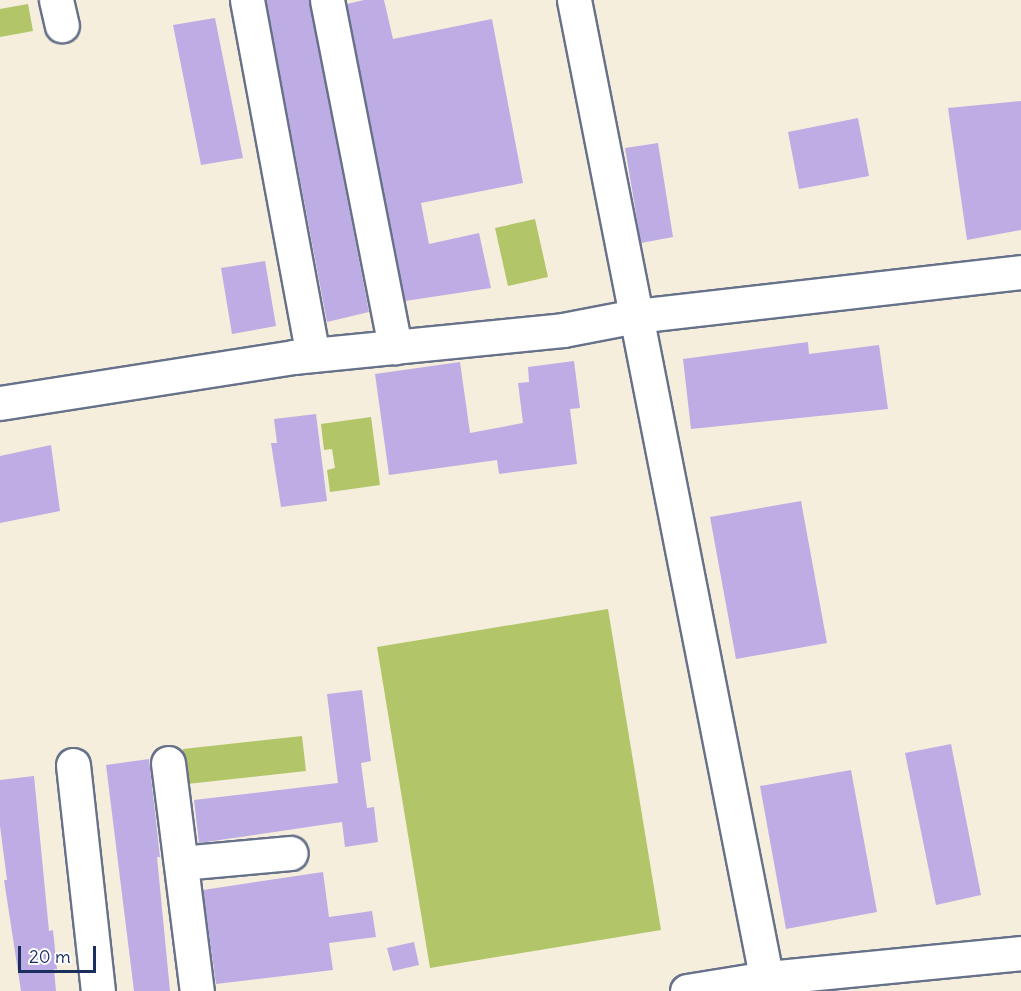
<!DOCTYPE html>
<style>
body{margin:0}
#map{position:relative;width:1021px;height:991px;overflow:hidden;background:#f5eedc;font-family:Delius,sans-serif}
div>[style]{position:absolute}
.green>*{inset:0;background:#b2c568}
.building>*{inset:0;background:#bdade4}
.roads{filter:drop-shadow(2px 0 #67728a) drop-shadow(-2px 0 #67728a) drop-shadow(0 2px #67728a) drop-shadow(0 -2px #67728a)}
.minor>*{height:33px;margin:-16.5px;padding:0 16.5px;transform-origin:16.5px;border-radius:16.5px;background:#fff}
span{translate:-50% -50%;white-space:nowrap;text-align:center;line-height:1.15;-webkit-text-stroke:6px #fff;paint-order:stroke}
.scale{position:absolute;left:18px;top:946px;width:78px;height:27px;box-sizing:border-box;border:3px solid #1b2f5e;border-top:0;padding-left:8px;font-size:18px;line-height:21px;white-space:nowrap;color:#1b2f5e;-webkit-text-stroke:4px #fff;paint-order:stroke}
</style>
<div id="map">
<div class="green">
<div style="clip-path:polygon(28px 4px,33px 31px,0 37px,0 9px)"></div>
<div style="clip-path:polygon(535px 219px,548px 277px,508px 286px,495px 228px)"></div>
<div style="clip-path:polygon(371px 417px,380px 485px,330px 492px,327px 470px,335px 468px,332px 449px,324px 450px,321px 424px)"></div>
<div style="clip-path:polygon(608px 609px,661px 930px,430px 968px,377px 647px)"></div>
<div style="clip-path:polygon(302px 736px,306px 771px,187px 784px,183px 749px)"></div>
</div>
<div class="building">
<div style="clip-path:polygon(266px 0,309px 0,369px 312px,327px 322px)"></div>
<div style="clip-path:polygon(364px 0,384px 0,393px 39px,492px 19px,523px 183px,421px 203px,429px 244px,479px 233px,491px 288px,405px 301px,347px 4px)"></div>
<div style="clip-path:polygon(215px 18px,243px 158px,201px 165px,173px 25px)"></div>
<div style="clip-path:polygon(1021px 101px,1021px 230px,967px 240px,948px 108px)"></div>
<div style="clip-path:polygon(858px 118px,869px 176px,799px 189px,788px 132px)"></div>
<div style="clip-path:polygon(658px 143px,673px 237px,641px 243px,625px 148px)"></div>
<div style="clip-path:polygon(265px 261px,276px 326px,232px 334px,221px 268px)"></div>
<div style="clip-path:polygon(808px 342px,809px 354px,879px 345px,888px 409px,691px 429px,683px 359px)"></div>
<div style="clip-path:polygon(574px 361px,580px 408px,570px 409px,577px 464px,499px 474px,497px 460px,389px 475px,375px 374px,460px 362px,470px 433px,523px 423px,518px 383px,529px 382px,528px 367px)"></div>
<div style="clip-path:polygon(316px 414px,327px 501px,281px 507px,271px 443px,277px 443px,274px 419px)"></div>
<div style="clip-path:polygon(51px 445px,60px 511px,0 523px,0 456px)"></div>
<div style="clip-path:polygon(801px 501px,827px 643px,736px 659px,710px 517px)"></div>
<div style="clip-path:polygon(362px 690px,371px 761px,361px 763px,367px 808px,374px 807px,378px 842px,345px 847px,342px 822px,199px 843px,194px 800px,338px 783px,327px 694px)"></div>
<div style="clip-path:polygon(951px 744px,981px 895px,936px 905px,905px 753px)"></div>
<div style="clip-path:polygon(149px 759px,160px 857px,157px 857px,170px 991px,134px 991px,106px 765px)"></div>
<div style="clip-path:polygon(851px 770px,877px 912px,786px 929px,760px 786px)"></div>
<div style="clip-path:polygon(34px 776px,49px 931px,53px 930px,57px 969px,54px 969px,56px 991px,21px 991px,4px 880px,7px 880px,0 826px,0 780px)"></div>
<div style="clip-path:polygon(323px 872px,329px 917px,372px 911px,376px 937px,329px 943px,333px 970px,216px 984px,203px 890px)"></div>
<div style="clip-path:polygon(414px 942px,419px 965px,393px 971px,387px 948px)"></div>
</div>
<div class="roads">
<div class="minor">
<div style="left:56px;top:0;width:26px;rotate:77deg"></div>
<div style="left:247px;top:0;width:361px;rotate:79.5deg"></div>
<div style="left:327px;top:0;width:354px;rotate:78.9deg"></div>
<div style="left:574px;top:0;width:1010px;rotate:78.87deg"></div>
<div style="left:0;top:403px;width:297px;rotate:-8.9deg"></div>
<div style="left:293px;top:357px;width:271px;rotate:-5.7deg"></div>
<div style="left:563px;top:330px;width:74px;rotate:-10.9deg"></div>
<div style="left:636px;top:316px;width:388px;rotate:-6.5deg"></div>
<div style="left:168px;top:763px;width:230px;rotate:82.8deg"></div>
<div style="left:73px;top:765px;width:227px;rotate:83.7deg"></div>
<div style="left:181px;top:863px;width:110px;rotate:-5.2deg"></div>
<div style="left:687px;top:991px;width:81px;rotate:-9.2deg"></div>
<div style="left:767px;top:978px;width:255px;rotate:-5.6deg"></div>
</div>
</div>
<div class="scale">20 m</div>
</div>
